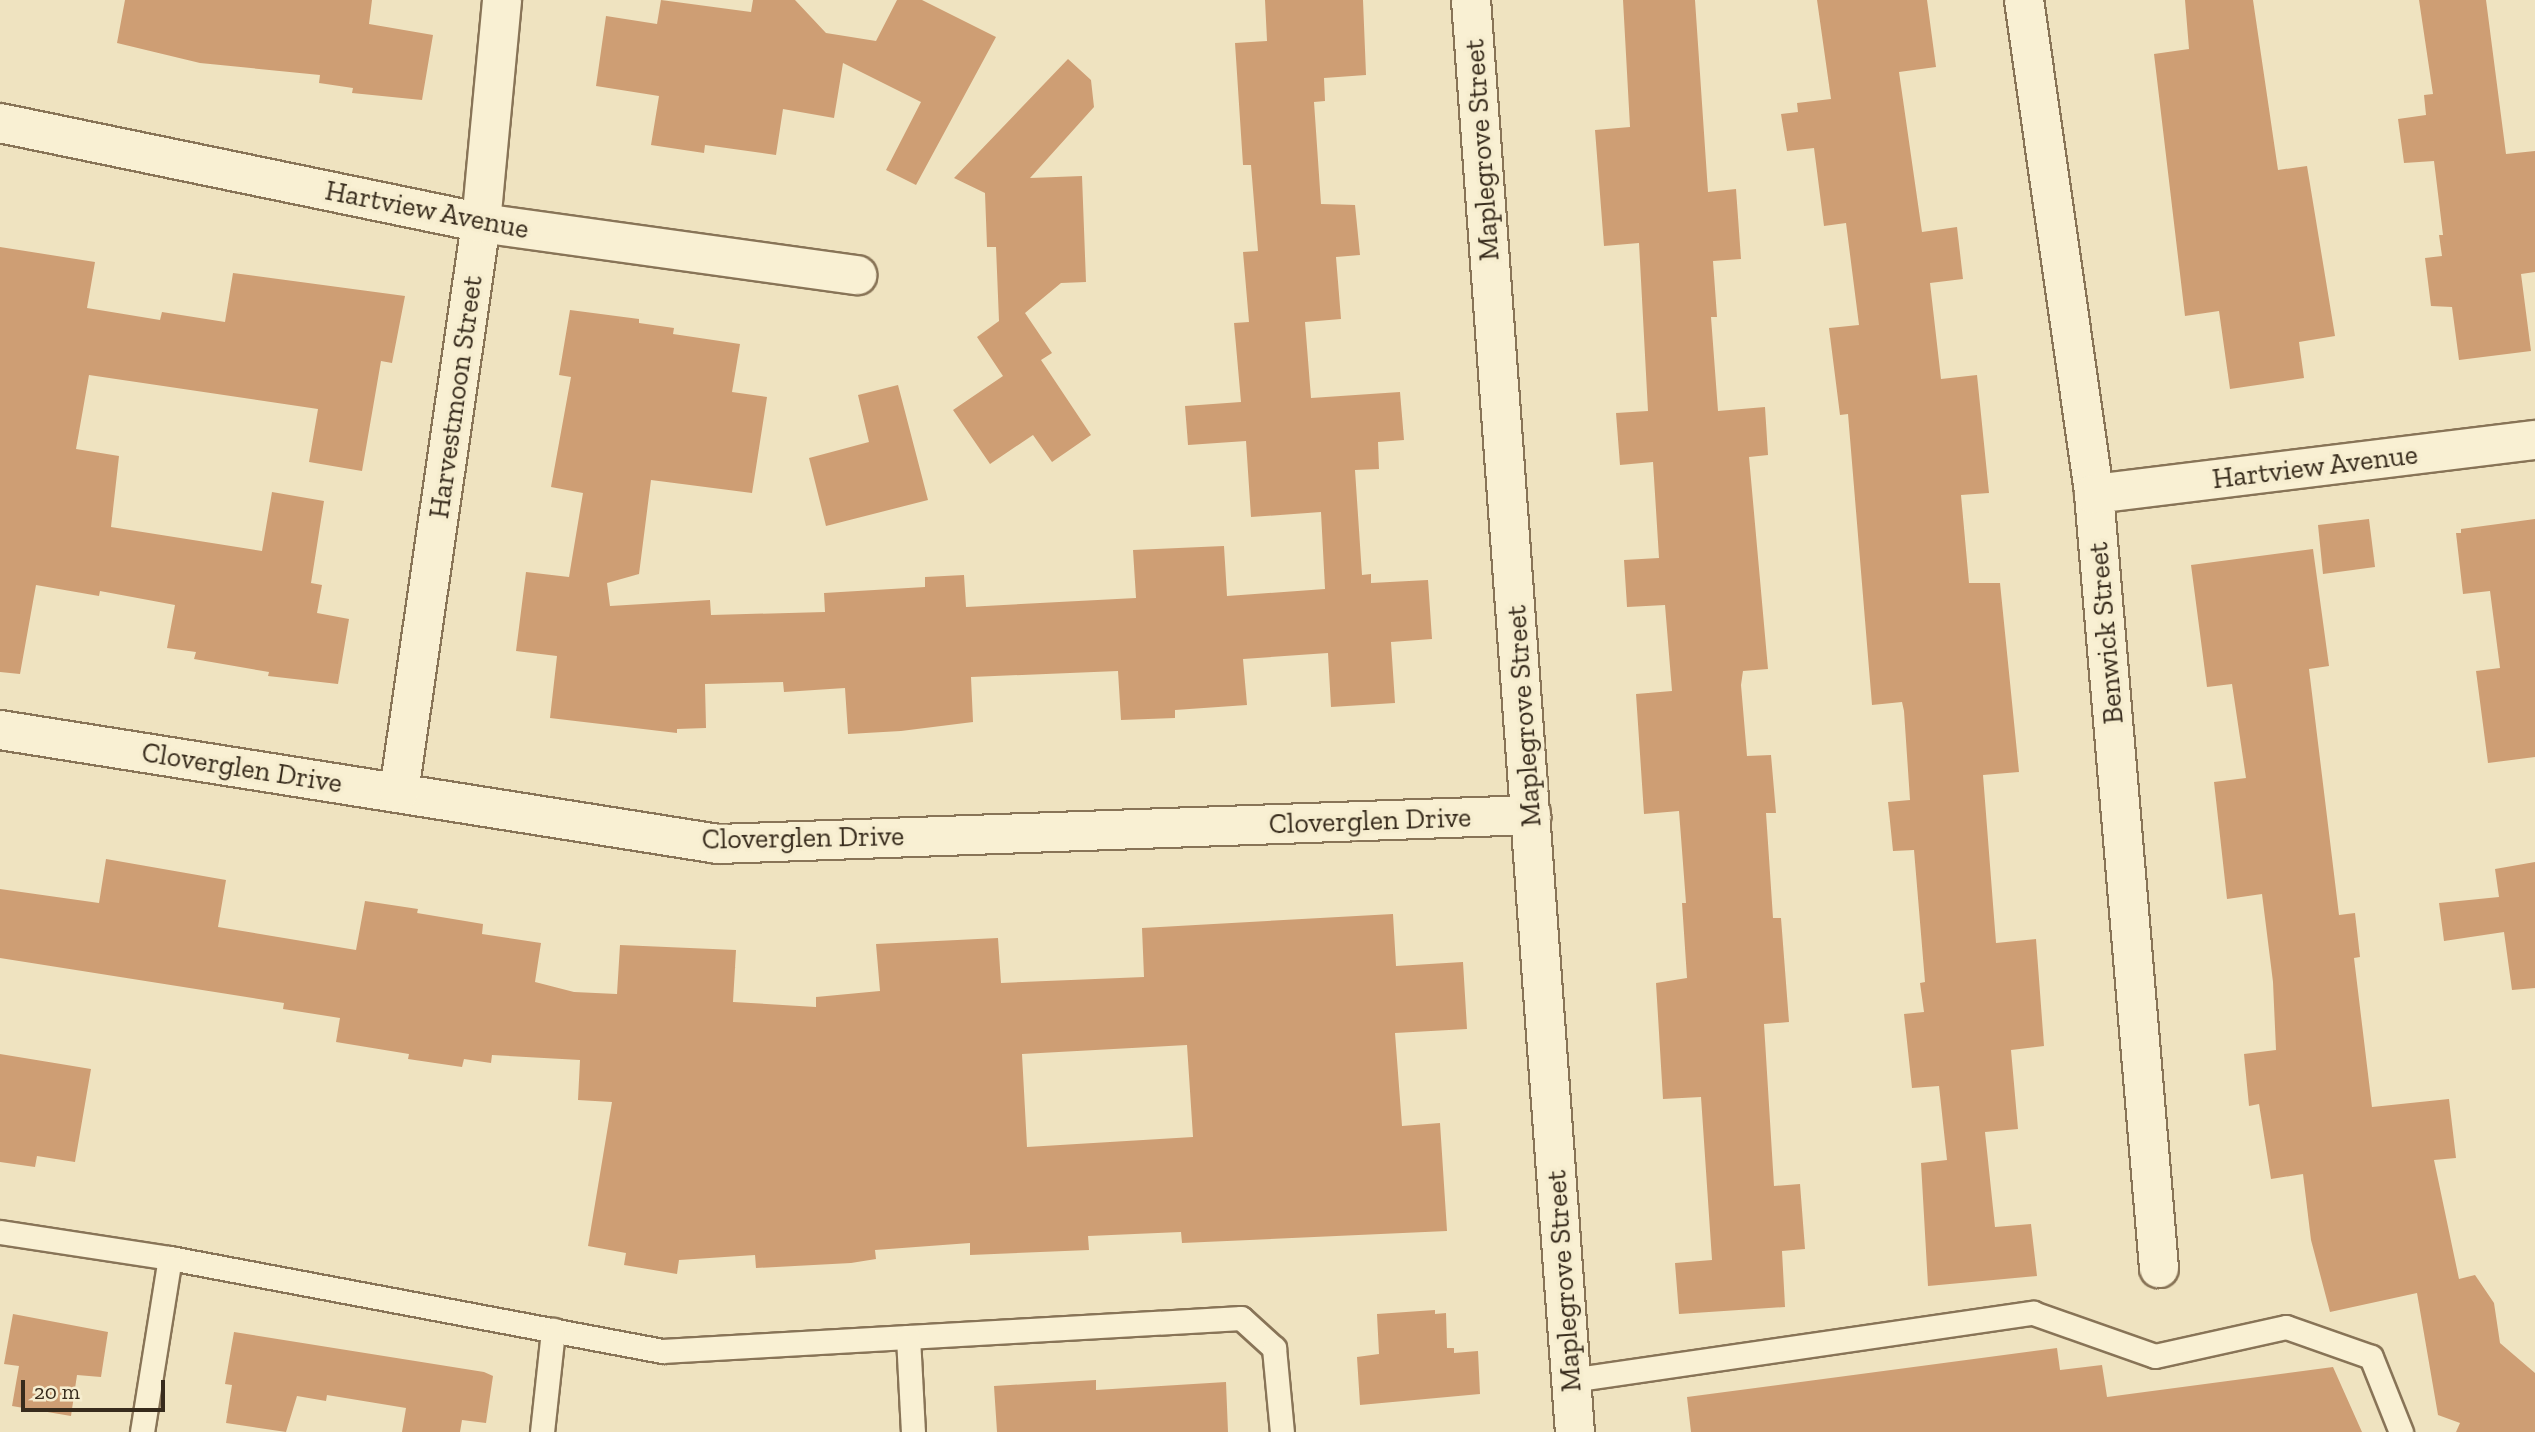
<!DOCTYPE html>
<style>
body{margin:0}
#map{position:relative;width:2535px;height:1432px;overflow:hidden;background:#efe3c0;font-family:"Zilla Slab",serif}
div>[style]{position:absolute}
.building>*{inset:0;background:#ce9e74}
.roads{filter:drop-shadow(2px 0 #887457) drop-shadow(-2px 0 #887457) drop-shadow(0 2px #887457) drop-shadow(0 -2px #887457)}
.lane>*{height:23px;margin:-11.5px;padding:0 11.5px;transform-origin:11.5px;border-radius:11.5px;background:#f9f0d3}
.street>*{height:38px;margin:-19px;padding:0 19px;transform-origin:19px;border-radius:19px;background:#f9f0d3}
.secondary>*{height:38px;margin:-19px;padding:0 19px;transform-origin:19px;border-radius:19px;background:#f9f0d3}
span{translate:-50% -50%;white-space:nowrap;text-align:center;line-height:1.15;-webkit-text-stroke:7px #f6edcf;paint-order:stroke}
.street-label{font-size:28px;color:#372b1c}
.scale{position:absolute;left:21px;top:1380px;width:144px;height:32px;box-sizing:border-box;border:4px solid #372b1c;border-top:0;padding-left:9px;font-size:21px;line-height:24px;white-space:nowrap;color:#372b1c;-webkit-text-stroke:5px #f6edcf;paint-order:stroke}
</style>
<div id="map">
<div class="building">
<div style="clip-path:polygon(125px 0,372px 0,369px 24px,433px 35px,422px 100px,352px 93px,353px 88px,319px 83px,320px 75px,200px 63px,117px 43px)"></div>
<div style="clip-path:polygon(661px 0,751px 12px,753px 0,795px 0,826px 33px,876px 41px,897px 0,922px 0,996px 37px,916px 185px,886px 170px,921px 102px,843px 63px,834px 118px,783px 109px,776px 155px,705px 145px,704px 153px,651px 145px,659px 96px,596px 86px,606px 16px,657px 24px)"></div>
<div style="clip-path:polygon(1265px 0,1363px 0,1366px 75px,1324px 78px,1325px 101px,1314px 102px,1321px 204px,1355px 205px,1360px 255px,1336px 257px,1341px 319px,1305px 322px,1311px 398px,1400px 392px,1404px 440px,1378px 442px,1379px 469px,1355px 470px,1362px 575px,1371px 574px,1371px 583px,1428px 580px,1432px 639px,1391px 642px,1395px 703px,1331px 707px,1328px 653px,1243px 659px,1247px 705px,1175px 710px,1175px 718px,1121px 720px,1118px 671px,971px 677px,973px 722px,901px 731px,848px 734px,845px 688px,784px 692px,783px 682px,705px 684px,706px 728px,677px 729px,677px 733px,550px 718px,557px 656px,516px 651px,526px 572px,569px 577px,583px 493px,551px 487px,571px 377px,559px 375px,570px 310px,639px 319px,639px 323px,674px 328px,673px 334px,740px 344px,732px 392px,767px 397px,752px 493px,651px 480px,639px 574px,607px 583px,610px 606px,710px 600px,711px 615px,825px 612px,824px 593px,925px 587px,925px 577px,964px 575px,966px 607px,1136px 598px,1133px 550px,1224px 546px,1227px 596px,1325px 589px,1321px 512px,1251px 517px,1246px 441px,1188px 445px,1185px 406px,1241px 402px,1234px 323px,1249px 322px,1243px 252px,1258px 251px,1251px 165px,1243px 165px,1235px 43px,1267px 41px)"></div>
<div style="clip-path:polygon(1623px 0,1695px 0,1708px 192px,1736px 189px,1741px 259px,1713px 261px,1717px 317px,1711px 317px,1718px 411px,1765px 407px,1768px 455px,1749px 457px,1768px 669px,1743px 671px,1741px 685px,1747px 756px,1771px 755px,1776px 813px,1766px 813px,1773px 918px,1781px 918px,1789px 1022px,1764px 1024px,1774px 1186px,1800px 1184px,1805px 1249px,1782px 1251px,1785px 1307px,1679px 1314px,1675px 1263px,1712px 1260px,1701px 1097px,1663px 1099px,1656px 983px,1687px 978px,1682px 903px,1686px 903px,1679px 811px,1644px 814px,1636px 694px,1672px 691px,1665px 605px,1627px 607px,1624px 560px,1659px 558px,1653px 462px,1620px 465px,1616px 413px,1648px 411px,1639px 243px,1604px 246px,1595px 130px,1630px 127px)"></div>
<div style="clip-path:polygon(1817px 0,1927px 0,1936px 67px,1899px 72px,1922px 232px,1957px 227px,1963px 279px,1930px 283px,1941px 379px,1977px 375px,1989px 493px,1961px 495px,1969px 583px,2000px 583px,2019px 772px,1983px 775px,1996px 943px,2036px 939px,2044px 1046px,2011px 1050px,2018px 1129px,1985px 1132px,1995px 1227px,2031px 1224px,2037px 1276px,1928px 1286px,1921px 1163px,1947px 1160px,1939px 1086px,1912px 1088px,1904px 1014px,1924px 1012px,1920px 983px,1925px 982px,1914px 850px,1893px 851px,1888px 802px,1910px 800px,1904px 711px,1902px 702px,1872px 705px,1848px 414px,1840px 415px,1829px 328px,1859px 325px,1846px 223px,1824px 226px,1814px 148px,1787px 151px,1781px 114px,1798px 112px,1797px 103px,1831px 99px)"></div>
<div style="clip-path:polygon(2185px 0,2253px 0,2278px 170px,2307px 166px,2335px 336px,2299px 342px,2304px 378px,2230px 389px,2219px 311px,2185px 316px,2154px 54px,2189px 49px)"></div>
<div style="clip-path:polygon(2419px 0,2486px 0,2506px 154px,2535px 151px,2535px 272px,2521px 274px,2531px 351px,2459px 360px,2452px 307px,2431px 306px,2425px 258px,2442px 256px,2439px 235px,2443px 235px,2434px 161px,2404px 163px,2398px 119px,2426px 115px,2424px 95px,2433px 94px)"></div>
<div style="clip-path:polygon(1068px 59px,1091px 80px,1094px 107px,1030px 178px,1082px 176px,1086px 282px,1061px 283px,1025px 313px,1052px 353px,1041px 360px,1091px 435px,1052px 462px,1033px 435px,990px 464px,953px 410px,1003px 376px,977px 337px,999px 321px,996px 247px,987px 247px,985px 193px,954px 178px)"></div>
<div style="clip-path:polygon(0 247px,95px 262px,87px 308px,160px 320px,162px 312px,225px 322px,233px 273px,405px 296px,392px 363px,381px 361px,362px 471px,309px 462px,318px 409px,89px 375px,76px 449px,119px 456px,111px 527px,262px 551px,272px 492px,324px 501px,311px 583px,322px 585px,317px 613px,349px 619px,338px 684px,268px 676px,269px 672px,194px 659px,196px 652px,167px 648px,175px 605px,100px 591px,99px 596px,36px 585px,20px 674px,0 672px)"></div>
<div style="clip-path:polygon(898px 385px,928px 500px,826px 526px,809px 458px,869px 442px,858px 395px)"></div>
<div style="clip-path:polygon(2369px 519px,2375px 567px,2323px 574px,2318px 525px)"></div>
<div style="clip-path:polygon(2535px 519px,2535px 757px,2488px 763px,2476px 671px,2500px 668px,2490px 591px,2463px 594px,2456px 533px,2461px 533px,2461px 529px)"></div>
<div style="clip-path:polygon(2313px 549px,2329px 666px,2309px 669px,2339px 915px,2355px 913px,2360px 957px,2354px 958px,2372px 1107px,2449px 1099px,2456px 1158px,2434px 1160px,2459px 1279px,2475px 1275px,2494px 1303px,2500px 1343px,2535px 1373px,2535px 1432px,2456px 1432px,2460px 1423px,2438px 1415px,2417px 1293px,2330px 1312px,2311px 1240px,2303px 1174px,2271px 1179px,2259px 1104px,2249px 1106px,2244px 1054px,2276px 1050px,2273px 982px,2262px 894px,2227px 899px,2214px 782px,2246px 778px,2232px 684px,2207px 687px,2191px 565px)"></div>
<div style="clip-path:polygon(evenodd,106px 859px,226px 880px,218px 927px,356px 950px,365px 901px,418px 909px,417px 913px,483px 924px,482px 934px,541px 943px,535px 982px,574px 992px,617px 994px,620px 945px,736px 950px,733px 1002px,816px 1007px,816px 997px,880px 991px,876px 944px,998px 938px,1001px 983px,1144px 977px,1142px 928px,1393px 914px,1396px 966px,1463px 962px,1467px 1029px,1395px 1033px,1402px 1126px,1440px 1123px,1447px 1231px,1182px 1243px,1181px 1232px,1088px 1236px,1089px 1250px,970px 1255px,970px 1243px,875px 1250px,876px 1259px,851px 1263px,756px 1268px,755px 1255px,679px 1260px,677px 1274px,624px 1265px,626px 1253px,588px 1246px,612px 1102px,578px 1100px,580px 1060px,492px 1055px,491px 1063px,464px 1059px,462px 1067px,408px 1059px,409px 1054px,336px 1042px,340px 1018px,283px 1009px,284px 1003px,0 958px,0 889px,99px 903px,106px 859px,1187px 1045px,1193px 1137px,1027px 1147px,1022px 1054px,1187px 1045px)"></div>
<div style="clip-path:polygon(2535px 862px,2535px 988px,2512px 990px,2504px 932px,2444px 941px,2439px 903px,2499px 897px,2495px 869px)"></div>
<div style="clip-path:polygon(0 1054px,91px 1069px,75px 1162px,37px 1156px,35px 1167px,0 1162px)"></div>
<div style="clip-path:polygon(1435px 1310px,1435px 1314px,1446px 1313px,1447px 1348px,1454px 1348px,1454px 1353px,1478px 1351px,1480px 1394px,1360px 1405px,1357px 1357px,1379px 1354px,1377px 1314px)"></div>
<div style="clip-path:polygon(13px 1314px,108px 1332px,101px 1377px,77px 1375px,71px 1416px,12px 1406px,19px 1366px,4px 1364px)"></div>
<div style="clip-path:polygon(234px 1332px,484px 1372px,493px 1376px,486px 1423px,462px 1420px,460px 1432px,402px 1432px,406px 1408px,327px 1395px,326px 1401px,297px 1396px,286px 1432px,226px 1423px,232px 1385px,225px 1384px)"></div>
<div style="clip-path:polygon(2057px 1348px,2060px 1370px,2102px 1365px,2107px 1397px,2333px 1367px,2362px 1432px,1691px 1432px,1687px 1397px)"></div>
<div style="clip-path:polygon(1096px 1380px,1096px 1390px,1226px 1382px,1228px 1432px,997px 1432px,994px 1386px)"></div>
</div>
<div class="roads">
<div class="lane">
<div style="left:0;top:1232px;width:172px;rotate:8.7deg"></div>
<div style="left:170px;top:1258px;width:501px;rotate:10.7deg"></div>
<div style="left:662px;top:1351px;width:580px;rotate:-3.26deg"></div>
<div style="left:1241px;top:1318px;width:45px;rotate:42.3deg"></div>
<div style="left:1274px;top:1348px;width:84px;rotate:84.6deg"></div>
<div style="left:908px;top:1337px;width:95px;rotate:87deg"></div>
<div style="left:1571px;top:1380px;width:467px;rotate:-8.3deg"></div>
<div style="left:2033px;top:1313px;width:129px;rotate:19.4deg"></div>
<div style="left:2155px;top:1356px;width:134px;rotate:-12.5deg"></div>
<div style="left:2286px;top:1327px;width:90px;rotate:19.4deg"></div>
<div style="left:2371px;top:1357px;width:81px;rotate:68.2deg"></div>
<div style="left:142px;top:1432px;width:176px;rotate:-80.9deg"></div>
<div style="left:542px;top:1432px;width:103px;rotate:-83.8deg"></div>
</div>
<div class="street">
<div style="left:2024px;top:0;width:499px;rotate:81.9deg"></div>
<div style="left:2094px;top:494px;width:777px;rotate:85.2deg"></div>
<div style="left:0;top:123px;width:491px;rotate:11.7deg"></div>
<div style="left:481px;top:223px;width:380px;rotate:7.9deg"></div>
<div style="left:2094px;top:494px;width:444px;rotate:-7deg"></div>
<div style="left:0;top:730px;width:727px;rotate:9.02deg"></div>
<div style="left:718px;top:844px;width:814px;rotate:-2.04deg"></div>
<div style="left:399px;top:792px;width:575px;rotate:-81.8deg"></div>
<div style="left:481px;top:223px;width:224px;rotate:-84.6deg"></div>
</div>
<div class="secondary">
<div style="left:1471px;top:0;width:1436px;rotate:85.85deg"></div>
</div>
</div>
<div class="street-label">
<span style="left:1482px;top:150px;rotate:-94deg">Maplegrove Street</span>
<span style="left:427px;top:210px;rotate:11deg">Hartview Avenue</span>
<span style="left:456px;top:397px;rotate:-82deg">Harvestmoon Street</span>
<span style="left:2315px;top:467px;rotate:-7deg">Hartview Avenue</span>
<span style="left:2106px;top:633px;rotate:-95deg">Benwick Street</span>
<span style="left:1524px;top:716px;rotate:-94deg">Maplegrove Street</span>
<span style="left:242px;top:768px;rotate:9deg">Cloverglen Drive</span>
<span style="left:1370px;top:821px;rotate:-2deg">Cloverglen Drive</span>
<span style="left:803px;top:838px;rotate:-1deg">Cloverglen Drive</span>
<span style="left:1564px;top:1281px;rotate:-94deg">Maplegrove Street</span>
</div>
<div class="scale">20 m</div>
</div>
